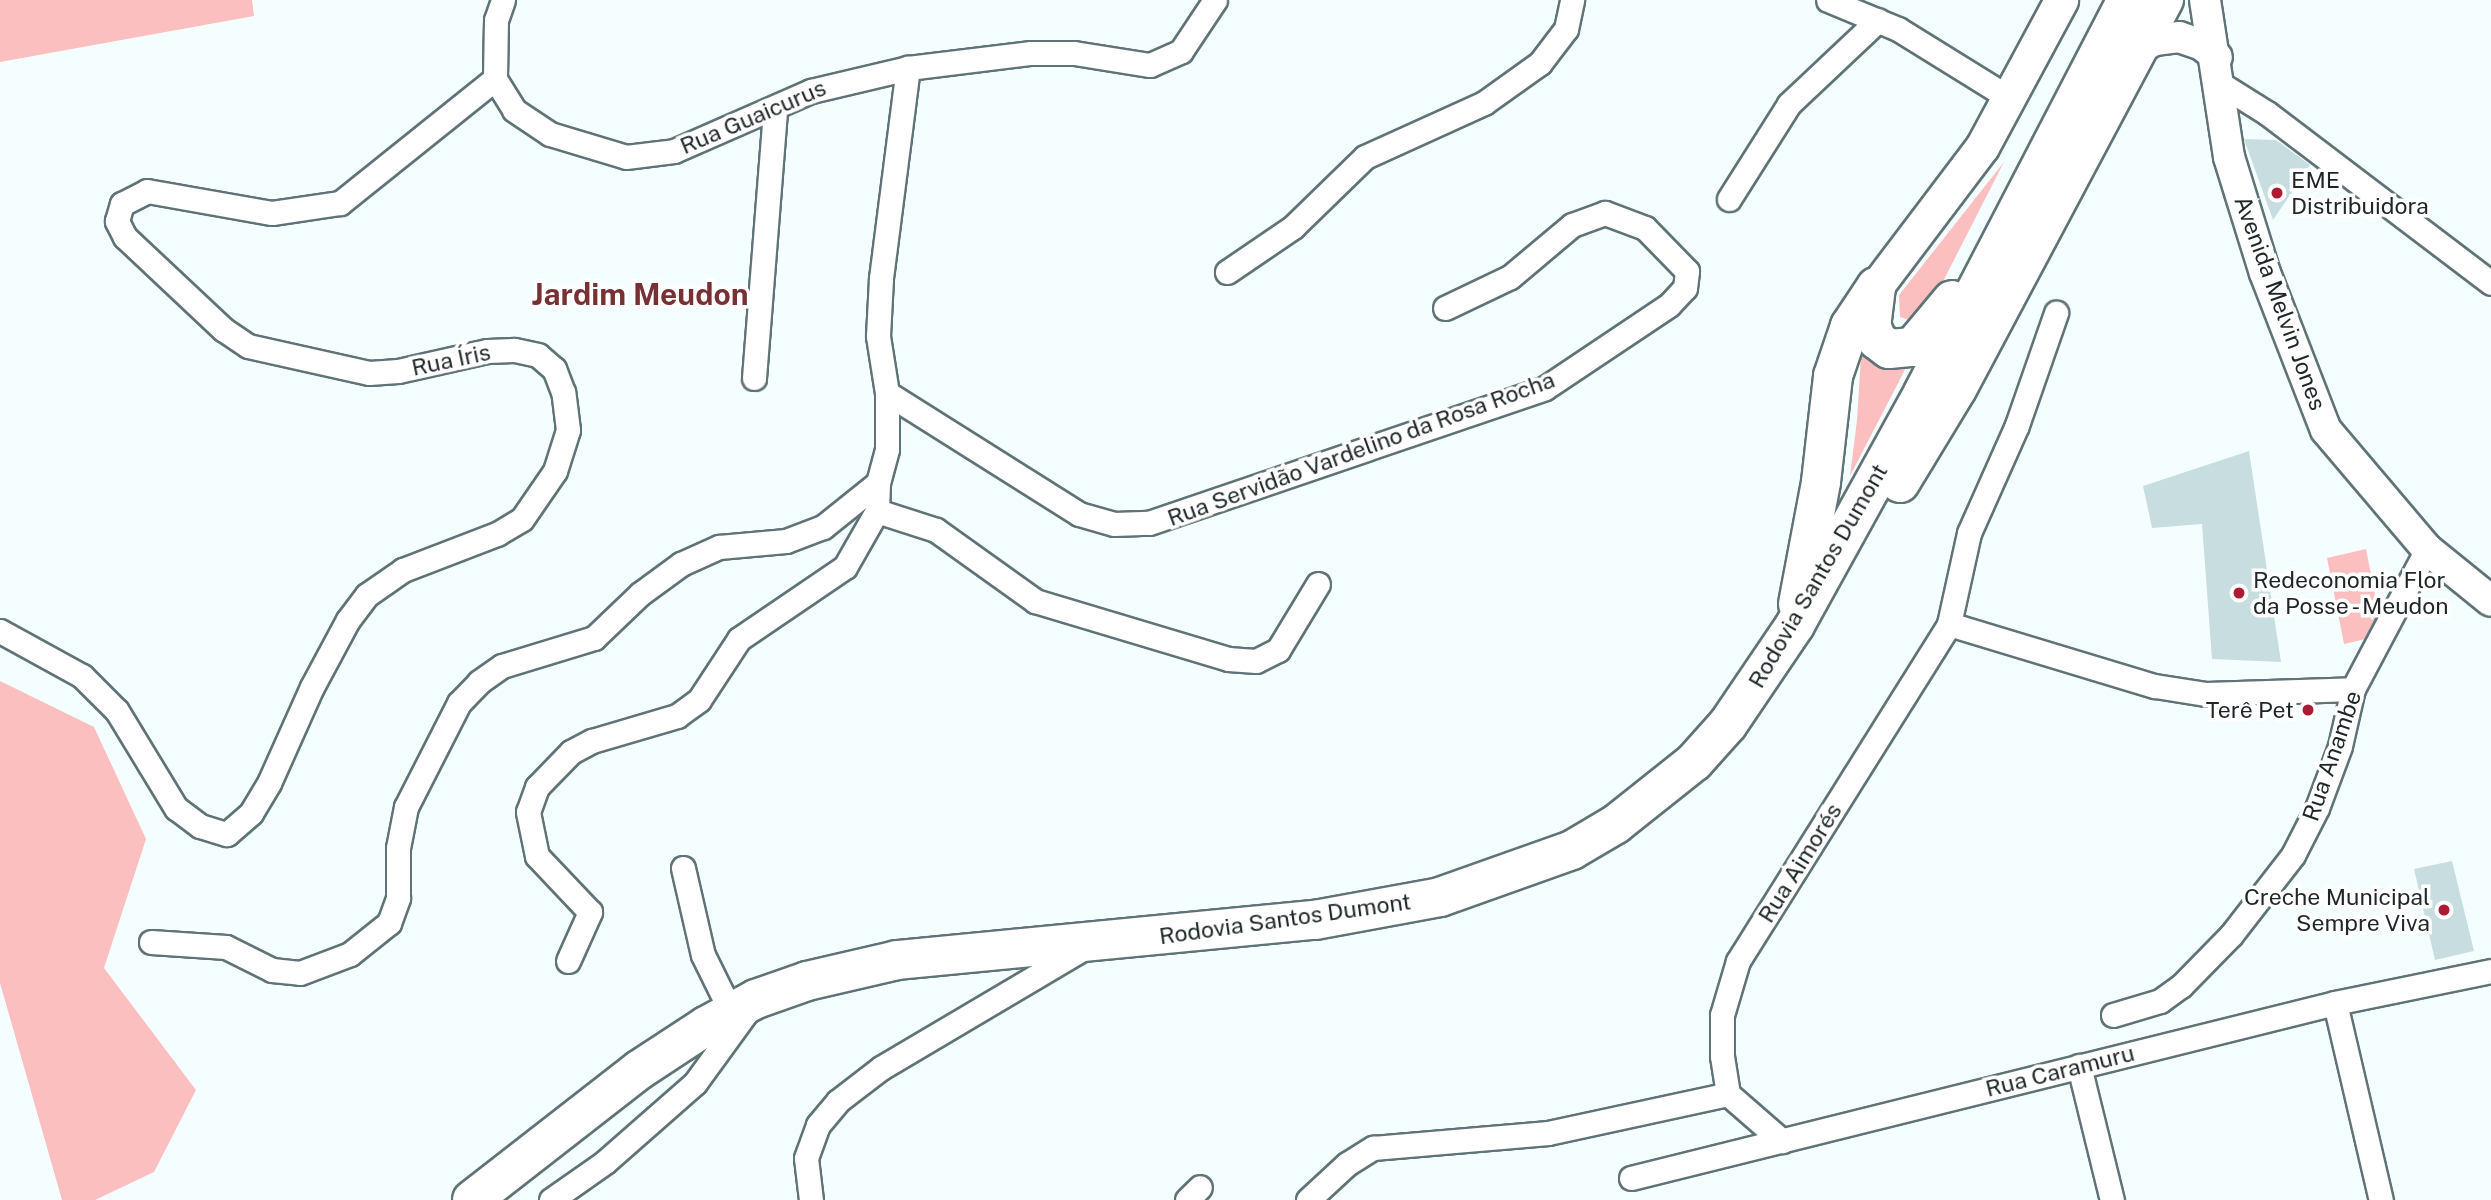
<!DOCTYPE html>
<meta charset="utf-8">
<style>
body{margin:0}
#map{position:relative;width:2491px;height:1200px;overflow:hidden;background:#f5feff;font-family:"Public Sans",sans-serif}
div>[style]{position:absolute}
.green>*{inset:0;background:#fabfbe}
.building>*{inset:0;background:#c8dde0}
.roads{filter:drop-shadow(2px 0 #607376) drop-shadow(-2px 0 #607376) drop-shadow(0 2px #607376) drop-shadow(0 -2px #607376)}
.minor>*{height:23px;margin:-11.5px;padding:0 11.5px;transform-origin:11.5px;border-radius:11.5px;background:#fff}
.tertiary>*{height:30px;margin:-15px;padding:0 15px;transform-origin:15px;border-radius:15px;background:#fff}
.secondary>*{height:33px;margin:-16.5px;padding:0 16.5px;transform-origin:16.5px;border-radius:16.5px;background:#fff}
.trunk>*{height:38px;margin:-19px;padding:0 19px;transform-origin:19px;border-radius:19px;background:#fff}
.dots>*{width:19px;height:19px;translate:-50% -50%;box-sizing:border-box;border:4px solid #fff;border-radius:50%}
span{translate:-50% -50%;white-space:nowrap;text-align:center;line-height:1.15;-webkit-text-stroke:7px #fff;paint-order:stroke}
.street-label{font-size:23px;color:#1e2627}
.poi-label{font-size:23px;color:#1e2627}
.left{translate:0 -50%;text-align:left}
.right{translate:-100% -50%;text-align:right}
.district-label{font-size:30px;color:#773034;font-weight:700}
</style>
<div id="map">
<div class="green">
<div style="clip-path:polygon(0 0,252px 0,254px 16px,0 62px)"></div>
<div style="clip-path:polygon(2004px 162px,1930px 307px,1912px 321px,1900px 317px,1899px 295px)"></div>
<div style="clip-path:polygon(1862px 340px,1909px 362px,1850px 476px,1857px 420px)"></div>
<div style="clip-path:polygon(2366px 549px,2383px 635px,2344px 644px,2327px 558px)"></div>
<div style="clip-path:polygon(0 681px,94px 727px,146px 839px,104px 968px,196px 1090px,154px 1172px,95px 1200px,62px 1200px,0 983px)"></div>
</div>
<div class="building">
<div style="clip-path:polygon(2244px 139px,2276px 140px,2310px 165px,2273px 220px)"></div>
<div style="clip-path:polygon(2249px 451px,2281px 662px,2212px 659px,2202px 524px,2152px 528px,2143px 486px)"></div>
<div style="clip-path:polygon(2452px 861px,2474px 951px,2435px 960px,2414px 869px)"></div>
</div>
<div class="roads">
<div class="minor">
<div style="left:503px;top:0;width:21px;rotate:109deg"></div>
<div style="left:496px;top:20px;width:59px;rotate:91deg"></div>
<div style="left:495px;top:79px;width:36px;rotate:58deg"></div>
<div style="left:514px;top:110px;width:43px;rotate:33.7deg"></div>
<div style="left:550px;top:134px;width:79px;rotate:16.8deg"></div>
<div style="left:626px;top:157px;width:48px;rotate:-7.1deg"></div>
<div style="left:674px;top:151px;width:150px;rotate:-23.7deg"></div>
<div style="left:811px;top:91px;width:100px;rotate:-13.3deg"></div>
<div style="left:908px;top:68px;width:124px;rotate:-7deg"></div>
<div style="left:1031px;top:53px;width:43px"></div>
<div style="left:1074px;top:53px;width:77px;rotate:9deg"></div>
<div style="left:1150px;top:65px;width:34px;rotate:-24deg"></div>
<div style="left:1181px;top:51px;width:61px;rotate:-56.3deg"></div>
<div style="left:1828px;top:0;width:76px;rotate:22.5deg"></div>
<div style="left:1898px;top:29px;width:133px;rotate:31.8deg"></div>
<div style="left:2219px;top:83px;width:57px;rotate:32deg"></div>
<div style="left:2267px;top:113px;width:281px;rotate:37.2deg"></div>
<div style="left:1729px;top:199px;width:112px;rotate:-57.7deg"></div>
<div style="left:1789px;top:104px;width:122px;rotate:-43.3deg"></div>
<div style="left:1227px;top:272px;width:80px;rotate:-34.3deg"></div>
<div style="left:1293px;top:227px;width:100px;rotate:-44.2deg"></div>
<div style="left:1365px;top:157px;width:131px;rotate:-24.4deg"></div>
<div style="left:1484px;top:103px;width:69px;rotate:-35.5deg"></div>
<div style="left:1540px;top:63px;width:43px;rotate:-52.6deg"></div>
<div style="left:1566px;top:29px;width:30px;rotate:-78deg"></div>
<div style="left:754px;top:378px;width:269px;rotate:-85.5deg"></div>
<div style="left:887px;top:393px;width:227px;rotate:32.2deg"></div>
<div style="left:1079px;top:514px;width:36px;rotate:16deg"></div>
<div style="left:1114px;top:524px;width:35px;rotate:-2deg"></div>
<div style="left:1149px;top:523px;width:418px;rotate:-18.8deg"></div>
<div style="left:1545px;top:388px;width:149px;rotate:-33.8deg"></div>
<div style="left:1669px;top:305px;width:23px;rotate:-47deg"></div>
<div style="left:1685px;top:288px;width:17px;rotate:-83deg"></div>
<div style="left:1687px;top:271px;width:60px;rotate:-134.3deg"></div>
<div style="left:1645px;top:228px;width:43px;rotate:-159.4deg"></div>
<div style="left:1605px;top:213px;width:35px;rotate:160deg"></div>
<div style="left:1572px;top:225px;width:81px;rotate:140deg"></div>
<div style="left:1510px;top:277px;width:72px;rotate:154.5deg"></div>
<div style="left:877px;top:511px;width:62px;rotate:17.9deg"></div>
<div style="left:936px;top:530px;width:122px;rotate:35.6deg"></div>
<div style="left:1035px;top:601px;width:202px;rotate:16.7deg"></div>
<div style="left:1228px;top:659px;width:28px;rotate:4deg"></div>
<div style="left:1256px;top:661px;width:25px;rotate:-27deg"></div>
<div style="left:1278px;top:650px;width:77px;rotate:-58.8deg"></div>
<div style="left:1949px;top:624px;width:93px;rotate:-77.6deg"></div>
<div style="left:1969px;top:533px;width:118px;rotate:-66deg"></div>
<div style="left:2017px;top:425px;width:119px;rotate:-70.8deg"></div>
<div style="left:0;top:631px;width:94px;rotate:28.8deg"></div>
<div style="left:82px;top:676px;width:49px;rotate:45deg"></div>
<div style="left:117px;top:711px;width:114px;rotate:58.7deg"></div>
<div style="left:176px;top:808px;width:30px;rotate:37deg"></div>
<div style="left:200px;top:826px;width:28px;rotate:17deg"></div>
<div style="left:227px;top:834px;width:32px;rotate:-41deg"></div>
<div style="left:251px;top:813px;width:35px;rotate:-59deg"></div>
<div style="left:269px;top:783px;width:105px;rotate:-65.9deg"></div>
<div style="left:312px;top:687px;width:76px;rotate:-61.8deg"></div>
<div style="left:348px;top:620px;width:31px;rotate:-53deg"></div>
<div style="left:367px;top:595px;width:44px;rotate:-34.8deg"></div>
<div style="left:403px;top:570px;width:101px;rotate:-21deg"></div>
<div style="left:497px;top:534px;width:29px;rotate:-31deg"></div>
<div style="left:522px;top:519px;width:58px;rotate:-55.5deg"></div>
<div style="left:555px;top:471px;width:43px;rotate:-72.4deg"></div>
<div style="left:568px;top:430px;width:38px;rotate:-97deg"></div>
<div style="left:563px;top:392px;width:25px;rotate:-111deg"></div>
<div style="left:554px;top:369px;width:21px;rotate:-139deg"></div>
<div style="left:538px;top:355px;width:25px;rotate:-168deg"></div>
<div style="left:514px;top:350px;width:27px;rotate:178deg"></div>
<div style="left:487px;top:351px;width:91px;rotate:167.3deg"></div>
<div style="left:398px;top:371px;width:29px;rotate:176deg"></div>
<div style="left:369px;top:373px;width:124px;rotate:-167.4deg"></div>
<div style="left:248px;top:346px;width:29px;rotate:-146deg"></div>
<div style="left:224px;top:330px;width:136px;rotate:-136.8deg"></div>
<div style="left:125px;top:237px;width:18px;rotate:-117deg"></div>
<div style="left:117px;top:221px;width:18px;rotate:-74deg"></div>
<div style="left:122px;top:204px;width:28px;rotate:-27deg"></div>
<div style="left:147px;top:191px;width:127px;rotate:10deg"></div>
<div style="left:272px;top:213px;width:69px;rotate:-8.4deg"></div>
<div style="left:340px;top:203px;width:198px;rotate:-38.7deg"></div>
<div style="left:683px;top:868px;width:89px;rotate:77.1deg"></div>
<div style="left:703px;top:955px;width:64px;rotate:63.8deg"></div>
<div style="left:151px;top:942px;width:75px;rotate:3.8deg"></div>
<div style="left:226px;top:947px;width:51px;rotate:26.6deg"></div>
<div style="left:272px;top:970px;width:28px;rotate:6deg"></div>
<div style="left:300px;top:973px;width:53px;rotate:-20.8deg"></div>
<div style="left:350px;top:954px;width:50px;rotate:-38.5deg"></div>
<div style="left:389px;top:923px;width:27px;rotate:-70deg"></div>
<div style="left:398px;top:898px;width:50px;rotate:-90deg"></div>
<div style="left:398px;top:848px;width:42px;rotate:-79deg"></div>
<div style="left:406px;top:807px;width:117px;rotate:-63deg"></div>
<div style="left:459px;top:703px;width:29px;rotate:-46deg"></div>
<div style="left:479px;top:682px;width:28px;rotate:-35deg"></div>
<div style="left:502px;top:666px;width:96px;rotate:-16.9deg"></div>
<div style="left:594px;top:638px;width:64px;rotate:-43.7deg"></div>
<div style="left:640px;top:594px;width:51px;rotate:-36.2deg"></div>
<div style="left:681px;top:564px;width:42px;rotate:-24.1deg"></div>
<div style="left:719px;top:547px;width:67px;rotate:-5.1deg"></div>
<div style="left:786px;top:541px;width:40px;rotate:-21deg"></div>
<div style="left:823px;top:527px;width:70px;rotate:-38.7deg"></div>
<div style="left:568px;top:961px;width:54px;rotate:-65.8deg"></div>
<div style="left:590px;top:912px;width:77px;rotate:-133.4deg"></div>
<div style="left:537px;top:856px;width:45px;rotate:-101.6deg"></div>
<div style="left:528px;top:812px;width:27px;rotate:-70deg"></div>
<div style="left:537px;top:787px;width:49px;rotate:-45.8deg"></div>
<div style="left:571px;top:752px;width:24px;rotate:-28deg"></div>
<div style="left:592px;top:741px;width:89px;rotate:-16.4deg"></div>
<div style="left:677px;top:716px;width:27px;rotate:-36deg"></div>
<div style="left:699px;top:700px;width:73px;rotate:-56.7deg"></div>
<div style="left:739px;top:639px;width:128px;rotate:-34.2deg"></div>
<div style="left:845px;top:567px;width:64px;rotate:-60.3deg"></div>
<div style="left:877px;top:511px;width:28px;rotate:-88deg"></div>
<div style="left:878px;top:483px;width:35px;rotate:-75deg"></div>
<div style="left:887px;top:449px;width:56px;rotate:-90deg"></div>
<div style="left:887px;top:393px;width:58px;rotate:-99deg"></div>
<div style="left:878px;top:336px;width:58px;rotate:-87deg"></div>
<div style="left:881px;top:278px;width:212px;rotate:-82.7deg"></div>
<div style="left:2335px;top:1003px;width:202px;rotate:76.9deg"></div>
<div style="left:2113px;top:1015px;width:49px;rotate:-16.6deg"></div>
<div style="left:2160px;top:1001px;width:26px;rotate:-36deg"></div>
<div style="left:2181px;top:986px;width:71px;rotate:-45.6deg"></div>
<div style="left:2231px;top:935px;width:101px;rotate:-52.2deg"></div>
<div style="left:2293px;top:855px;width:53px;rotate:-62.9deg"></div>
<div style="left:2317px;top:808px;width:66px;rotate:-69.6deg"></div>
<div style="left:2340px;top:746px;width:58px;rotate:-77.2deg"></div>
<div style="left:2353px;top:689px;width:158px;rotate:-62.1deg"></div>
<div style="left:2079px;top:1066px;width:138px;rotate:76.2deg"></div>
<div style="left:1728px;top:1094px;width:72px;rotate:41deg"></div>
<div style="left:1631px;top:1178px;width:725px;rotate:-13.96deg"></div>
<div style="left:2335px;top:1003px;width:159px;rotate:-11.6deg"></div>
<div style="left:551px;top:1200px;width:66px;rotate:-35.1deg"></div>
<div style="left:605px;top:1162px;width:120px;rotate:-41.3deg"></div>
<div style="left:695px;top:1083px;width:90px;rotate:-54deg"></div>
<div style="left:811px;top:1200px;width:42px;rotate:-96.8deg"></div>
<div style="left:806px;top:1158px;width:35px;rotate:-70deg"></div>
<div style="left:818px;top:1125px;width:31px;rotate:-50deg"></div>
<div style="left:838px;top:1101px;width:54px;rotate:-37.5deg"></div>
<div style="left:881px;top:1068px;width:236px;rotate:-30.6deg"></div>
<div style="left:1187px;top:1200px;width:18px;rotate:-45deg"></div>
<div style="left:1308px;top:1200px;width:53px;rotate:-42.7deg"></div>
<div style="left:1347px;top:1164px;width:31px;rotate:-32deg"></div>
<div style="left:1373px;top:1148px;width:176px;rotate:-4.9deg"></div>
<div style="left:1548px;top:1133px;width:184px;rotate:-12.2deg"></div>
<div style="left:1728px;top:1094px;width:38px;rotate:-99deg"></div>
<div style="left:1722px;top:1056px;width:41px;rotate:-90deg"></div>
<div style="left:1722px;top:1015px;width:56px;rotate:-73.5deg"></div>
<div style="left:1738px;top:961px;width:398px;rotate:-57.9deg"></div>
<div style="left:1949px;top:624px;width:215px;rotate:16.8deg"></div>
<div style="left:2155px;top:686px;width:52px;rotate:8.9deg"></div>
<div style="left:2206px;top:694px;width:147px;rotate:-1.9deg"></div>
</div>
<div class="tertiary">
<div style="left:2205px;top:0;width:159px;rotate:81.3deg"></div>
<div style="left:2229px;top:157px;width:121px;rotate:72.8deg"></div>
<div style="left:2265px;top:273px;width:168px;rotate:68.8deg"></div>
<div style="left:2326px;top:430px;width:156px;rotate:49.7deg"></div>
<div style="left:2427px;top:549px;width:82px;rotate:39.1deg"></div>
<div style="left:2134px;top:51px;width:24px;rotate:-28deg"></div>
<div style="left:2155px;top:40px;width:24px;rotate:-7deg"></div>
<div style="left:2179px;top:37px;width:24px;rotate:19deg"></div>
<div style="left:2202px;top:45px;width:19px;rotate:39deg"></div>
</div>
<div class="secondary">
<div style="left:1876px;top:287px;width:176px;rotate:-52.9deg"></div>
<div style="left:1982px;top:147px;width:167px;rotate:-61.7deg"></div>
</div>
<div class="trunk">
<div style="left:1876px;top:287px;width:38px;rotate:97deg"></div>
<div style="left:1871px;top:325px;width:16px;rotate:68deg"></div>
<div style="left:1877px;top:340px;width:15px;rotate:37deg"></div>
<div style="left:1889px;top:349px;width:24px;rotate:-5deg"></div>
<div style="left:1913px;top:347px;width:61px;rotate:-50.3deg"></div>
<div style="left:1900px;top:483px;width:110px;rotate:-58.8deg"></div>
<div style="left:1957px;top:389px;width:441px;rotate:-62deg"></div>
<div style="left:1798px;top:604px;width:124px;rotate:-79.3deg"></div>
<div style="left:1821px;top:482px;width:107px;rotate:-83.5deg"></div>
<div style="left:1833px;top:376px;width:53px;rotate:-71.2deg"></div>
<div style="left:1850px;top:326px;width:47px;rotate:-56.3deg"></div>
<div style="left:472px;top:1200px;width:212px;rotate:-37.9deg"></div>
<div style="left:639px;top:1070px;width:80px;rotate:-33.3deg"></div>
<div style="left:706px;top:1026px;width:57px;rotate:-28.4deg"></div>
<div style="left:756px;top:999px;width:54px;rotate:-19.4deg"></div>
<div style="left:807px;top:981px;width:92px;rotate:-13.1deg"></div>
<div style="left:897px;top:960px;width:420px;rotate:-5.5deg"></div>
<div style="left:1315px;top:920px;width:127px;rotate:-10.4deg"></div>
<div style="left:1440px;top:897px;width:140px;rotate:-19.6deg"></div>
<div style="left:1572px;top:850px;width:51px;rotate:-30.6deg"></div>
<div style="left:1616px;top:824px;width:100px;rotate:-38.5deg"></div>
<div style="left:1694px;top:762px;width:51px;rotate:-48.2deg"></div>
<div style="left:1728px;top:724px;width:120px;rotate:-55.9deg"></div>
<div style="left:1795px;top:625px;width:267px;rotate:-61.1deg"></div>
<div style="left:1924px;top:391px;width:441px;rotate:-62.6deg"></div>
</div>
</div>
<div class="dots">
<div style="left:2277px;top:193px;background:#ae1a33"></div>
<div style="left:2239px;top:593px;background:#ae1a33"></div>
<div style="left:2308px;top:710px;background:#ae1a33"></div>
<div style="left:2444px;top:910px;background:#ae1a33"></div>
</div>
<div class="street-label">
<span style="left:753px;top:117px;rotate:-23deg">Rua Guaicurus</span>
<span style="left:2280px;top:303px;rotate:70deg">Avenida Melvin Jones</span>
<span style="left:451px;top:360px;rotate:-12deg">Rua Íris</span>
<span style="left:1361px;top:449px;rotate:-20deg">Rua Servidão Vardelino da Rosa Rocha</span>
<span style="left:1818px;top:576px;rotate:-60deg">Rodovia Santos Dumont</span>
<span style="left:2332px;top:756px;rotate:-71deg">Rua Anambe</span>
<span style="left:1800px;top:863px;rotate:-58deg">Rua Aimorés</span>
<span style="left:1285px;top:919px;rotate:-8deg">Rodovia Santos Dumont</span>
<span style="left:2060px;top:1071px;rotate:-14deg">Rua Caramuru</span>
</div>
<div class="poi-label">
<span class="left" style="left:2291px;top:193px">EME<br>Distribuidora</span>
<span class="left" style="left:2253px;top:593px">Redeconomia Flor<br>da Posse - Meudon</span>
<span class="right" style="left:2294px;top:710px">Terê Pet</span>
<span class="right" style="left:2430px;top:910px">Creche Municipal<br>Sempre Viva</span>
</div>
<div class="district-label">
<span style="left:640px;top:294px">Jardim Meudon</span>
</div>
</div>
